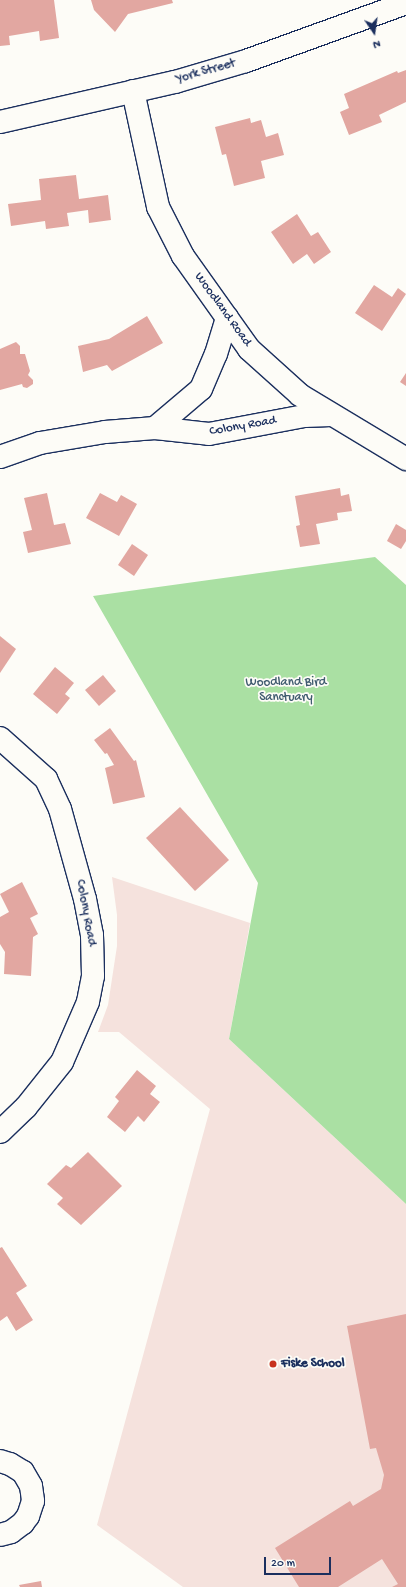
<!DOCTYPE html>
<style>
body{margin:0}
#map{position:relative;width:406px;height:1587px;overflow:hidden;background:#fdfcf7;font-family:"Gochi Hand",sans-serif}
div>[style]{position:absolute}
.built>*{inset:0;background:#f5e2dd}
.green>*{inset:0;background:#aae0a3}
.building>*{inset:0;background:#e2a7a1}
.roads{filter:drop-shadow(1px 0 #1b2f5e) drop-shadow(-1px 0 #1b2f5e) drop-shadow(0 1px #1b2f5e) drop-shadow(0 -1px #1b2f5e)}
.minor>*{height:22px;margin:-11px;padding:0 11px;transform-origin:11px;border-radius:11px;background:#fdfcf7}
.dots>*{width:11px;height:11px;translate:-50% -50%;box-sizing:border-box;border:2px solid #fdfcf7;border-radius:50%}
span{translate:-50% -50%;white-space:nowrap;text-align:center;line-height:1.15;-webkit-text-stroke:3.5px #fdfcf7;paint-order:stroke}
.street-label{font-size:13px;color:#1b2f5e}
.park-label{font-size:13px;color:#3f5b6f}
.poi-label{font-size:13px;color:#1b2f5e;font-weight:700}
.left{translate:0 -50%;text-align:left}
.north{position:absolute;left:354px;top:12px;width:40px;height:40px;-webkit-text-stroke:3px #fdfcf7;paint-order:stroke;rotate:167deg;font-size:11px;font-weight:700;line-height:16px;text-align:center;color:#1b2f5e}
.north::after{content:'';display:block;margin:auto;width:14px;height:18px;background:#1b2f5e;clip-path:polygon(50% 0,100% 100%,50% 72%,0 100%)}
.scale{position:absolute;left:264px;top:1557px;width:67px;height:18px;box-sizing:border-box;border:2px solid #1b2f5e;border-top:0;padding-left:5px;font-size:12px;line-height:14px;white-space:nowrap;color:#1b2f5e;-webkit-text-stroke:3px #fdfcf7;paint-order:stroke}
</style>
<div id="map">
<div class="built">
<div style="clip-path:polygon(112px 877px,250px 923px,229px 1039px,406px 1204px,406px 1587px,183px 1587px,97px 1525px,210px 1109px,119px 1032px,98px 1032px,108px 1005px,117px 946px,117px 915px)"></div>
</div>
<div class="green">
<div style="clip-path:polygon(375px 557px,406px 585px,406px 1204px,229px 1039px,258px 883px,93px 596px)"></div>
</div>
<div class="building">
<div style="clip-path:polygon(0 0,54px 0,59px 38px,40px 41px,39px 31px,9px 36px,10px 45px,0 46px)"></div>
<div style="clip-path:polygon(91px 0,172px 0,173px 3px,128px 14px,115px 32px,94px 10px)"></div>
<div style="clip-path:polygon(406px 70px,406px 102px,379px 115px,382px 122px,349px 135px,340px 112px,349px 108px,344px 94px,397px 71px,398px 73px)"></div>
<div style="clip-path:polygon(250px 118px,251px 123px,261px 120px,266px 137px,278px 133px,284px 155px,261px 161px,265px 178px,234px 186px,226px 154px,222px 155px,215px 127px)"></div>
<div style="clip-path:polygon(76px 175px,79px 199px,108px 195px,111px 220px,89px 223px,88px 210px,67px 213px,69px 226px,46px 229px,45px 221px,11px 226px,8px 204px,41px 200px,39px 179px)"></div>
<div style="clip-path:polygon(297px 214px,311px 236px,318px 232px,331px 252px,314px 264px,307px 254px,293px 264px,271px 232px)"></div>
<div style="clip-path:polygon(374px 285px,392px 297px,398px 288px,406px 294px,382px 331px,355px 313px)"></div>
<div style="clip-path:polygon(147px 316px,163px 343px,112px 371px,107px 365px,83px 372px,78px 346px,109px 339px)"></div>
<div style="clip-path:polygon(16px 342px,20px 346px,20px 354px,25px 354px,30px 371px,28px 375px,33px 380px,33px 384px,27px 388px,23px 387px,22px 384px,0 390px,0 349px)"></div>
<div style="clip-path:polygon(406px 373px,406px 386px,400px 382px)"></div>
<div style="clip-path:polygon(340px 488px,341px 496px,349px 494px,352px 511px,337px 513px,338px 520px,316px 524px,320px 544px,300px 547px,296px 526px,300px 525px,295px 496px)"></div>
<div style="clip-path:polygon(47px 493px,54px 525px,65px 523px,71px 544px,28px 553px,23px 532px,32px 530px,24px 498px)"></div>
<div style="clip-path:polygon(100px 493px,117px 502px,121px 495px,137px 504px,119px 536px,86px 518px)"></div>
<div style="clip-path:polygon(396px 524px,406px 530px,406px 541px,401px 549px,387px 541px)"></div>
<div style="clip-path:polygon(132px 544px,148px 555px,134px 576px,118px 565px)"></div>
<div style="clip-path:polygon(0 636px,16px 649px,0 673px)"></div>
<div style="clip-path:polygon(55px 667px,74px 683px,65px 694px,70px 698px,57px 714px,33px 694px)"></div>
<div style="clip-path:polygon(103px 675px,116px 691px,99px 706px,85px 690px)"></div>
<div style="clip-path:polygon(110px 728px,134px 761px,136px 760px,145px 797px,113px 804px,105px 768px,114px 765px,107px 753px,105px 754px,94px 740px)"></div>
<div style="clip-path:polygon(180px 807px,229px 860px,195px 891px,146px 838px)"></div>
<div style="clip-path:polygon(22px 882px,38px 914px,30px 918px,38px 934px,33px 937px,31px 976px,4px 974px,5px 952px,0 944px,0 917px,9px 912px,0 894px)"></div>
<div style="clip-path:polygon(137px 1070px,156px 1086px,150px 1094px,160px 1102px,144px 1122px,138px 1116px,125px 1132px,107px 1117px,119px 1101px,115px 1097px)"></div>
<div style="clip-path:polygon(88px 1152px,122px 1186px,81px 1225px,57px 1204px,63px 1198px,47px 1184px,66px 1165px,71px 1168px)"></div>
<div style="clip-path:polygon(2px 1247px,27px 1286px,16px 1293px,33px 1320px,16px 1331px,7px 1316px,0 1321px,0 1248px)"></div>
<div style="clip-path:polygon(406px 1314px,406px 1587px,392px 1587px,398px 1584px,382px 1559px,338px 1587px,299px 1587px,275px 1548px,350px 1501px,353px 1506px,381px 1489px,384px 1475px,376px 1448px,370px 1449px,347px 1326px)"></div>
<div style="clip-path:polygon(41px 1581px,42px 1587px,20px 1587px,19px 1585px)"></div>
</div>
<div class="roads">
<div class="minor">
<div style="left:133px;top:91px;width:119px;rotate:77.8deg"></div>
<div style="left:158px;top:207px;width:55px;rotate:63deg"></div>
<div style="left:183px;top:256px;width:114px;rotate:54.6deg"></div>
<div style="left:249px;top:349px;width:69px;rotate:42deg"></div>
<div style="left:300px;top:395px;width:124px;rotate:31.1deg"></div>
<div style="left:0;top:122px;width:180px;rotate:-12.9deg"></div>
<div style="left:175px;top:82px;width:74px;rotate:-16.5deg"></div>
<div style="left:246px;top:61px;width:170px;rotate:-19.9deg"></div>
<div style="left:155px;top:428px;width:60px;rotate:-40.3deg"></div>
<div style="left:201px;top:389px;width:38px;rotate:-67deg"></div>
<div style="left:216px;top:354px;width:38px;rotate:-73deg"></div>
<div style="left:0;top:457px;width:42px;rotate:-19.3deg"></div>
<div style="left:40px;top:443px;width:66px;rotate:-9.6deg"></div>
<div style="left:105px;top:432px;width:50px;rotate:-4.6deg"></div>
<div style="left:155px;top:428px;width:54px;rotate:6.3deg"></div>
<div style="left:209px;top:434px;width:97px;rotate:-10.7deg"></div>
<div style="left:304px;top:416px;width:27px;rotate:-2deg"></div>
<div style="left:0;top:738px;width:62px;rotate:41.7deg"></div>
<div style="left:46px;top:779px;width:33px;rotate:65deg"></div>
<div style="left:60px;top:809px;width:93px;rotate:74.5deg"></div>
<div style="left:85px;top:899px;width:37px;rotate:79deg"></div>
<div style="left:92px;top:935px;width:41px;rotate:88.6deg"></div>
<div style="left:93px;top:976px;width:26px;rotate:101deg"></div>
<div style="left:88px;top:1002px;width:65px;rotate:113.4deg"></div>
<div style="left:62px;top:1062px;width:58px;rotate:128.7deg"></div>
<div style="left:26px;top:1107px;width:36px;rotate:136deg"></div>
<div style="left:0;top:1461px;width:10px;rotate:17deg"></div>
<div style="left:10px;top:1464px;width:15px;rotate:32deg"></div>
<div style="left:23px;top:1472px;width:16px;rotate:60deg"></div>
<div style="left:31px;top:1486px;width:15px;rotate:82deg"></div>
<div style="left:33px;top:1501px;width:16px;rotate:108deg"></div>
<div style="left:28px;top:1516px;width:9px;rotate:126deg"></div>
<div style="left:23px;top:1523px;width:15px;rotate:143deg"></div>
<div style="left:11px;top:1532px;width:11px;rotate:165deg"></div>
</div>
</div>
<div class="dots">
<div style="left:273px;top:1364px;background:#c8321e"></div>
</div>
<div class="street-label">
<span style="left:206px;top:72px;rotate:-16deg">York Street</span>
<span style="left:222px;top:310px;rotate:54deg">Woodland Road</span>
<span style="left:243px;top:427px;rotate:-10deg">Colony Road</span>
<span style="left:85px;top:913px;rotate:80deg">Colony Road</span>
</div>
<div class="park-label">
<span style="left:286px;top:691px">Woodland Bird<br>Sanctuary</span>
</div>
<div class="poi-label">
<span class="left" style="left:281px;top:1364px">Fiske School</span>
</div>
<div class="north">N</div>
<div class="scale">20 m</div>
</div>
